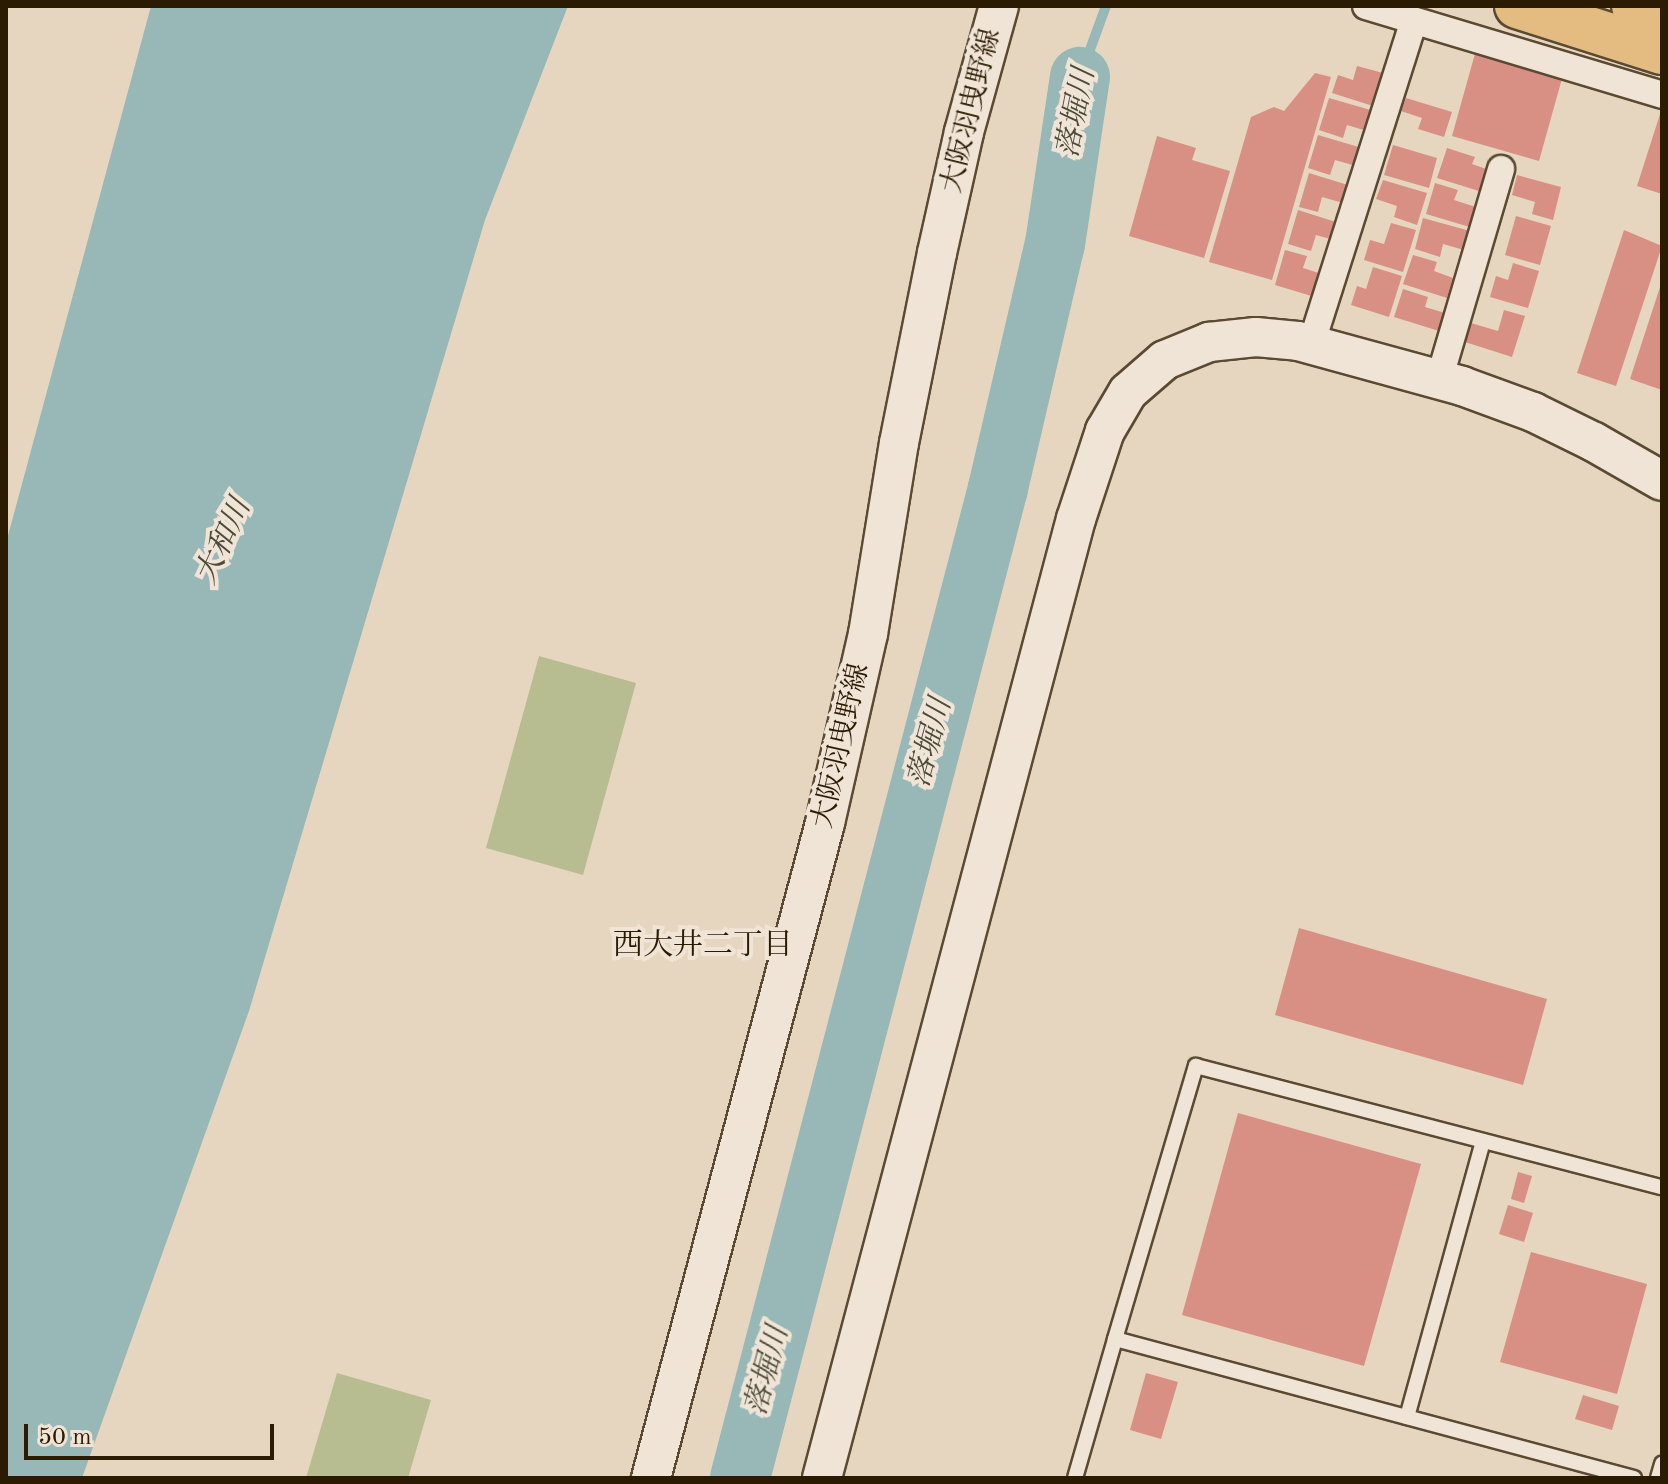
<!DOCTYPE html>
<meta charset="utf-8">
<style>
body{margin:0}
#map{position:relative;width:1668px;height:1484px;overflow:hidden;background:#e7d6bf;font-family:"Old Standard TT","Noto Serif JP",serif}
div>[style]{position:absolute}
.green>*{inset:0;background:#b7bd91}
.water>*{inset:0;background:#98b8b8}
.stream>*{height:10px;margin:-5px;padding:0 5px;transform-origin:5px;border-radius:5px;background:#98b8b8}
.river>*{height:60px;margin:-30px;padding:0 30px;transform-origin:30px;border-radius:30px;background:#98b8b8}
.building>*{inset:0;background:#d88f84}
.roads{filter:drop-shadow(2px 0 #5b4a32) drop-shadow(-2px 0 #5b4a32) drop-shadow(0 2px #5b4a32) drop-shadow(0 -2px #5b4a32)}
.lane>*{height:14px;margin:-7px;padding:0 7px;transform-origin:7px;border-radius:7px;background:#efe4d5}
.street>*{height:26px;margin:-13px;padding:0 13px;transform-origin:13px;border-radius:13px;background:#efe4d5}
.secondary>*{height:38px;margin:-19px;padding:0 19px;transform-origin:19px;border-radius:19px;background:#efe4d5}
.highway>*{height:44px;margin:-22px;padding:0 22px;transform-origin:22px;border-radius:22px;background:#e4bb80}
span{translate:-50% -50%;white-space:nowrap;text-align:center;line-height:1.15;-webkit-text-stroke:8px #efe4d5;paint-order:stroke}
.street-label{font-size:28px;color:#2c1b03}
.water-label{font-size:30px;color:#4c4a39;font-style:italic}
.neighbourhood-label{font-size:30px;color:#2c1b03}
.frame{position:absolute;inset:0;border:8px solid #2c1b03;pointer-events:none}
.scale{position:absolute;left:24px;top:1424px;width:250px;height:36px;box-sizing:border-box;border:4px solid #2c1b03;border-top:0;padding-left:10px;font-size:24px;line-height:28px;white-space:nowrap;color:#2c1b03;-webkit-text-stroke:6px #efe4d5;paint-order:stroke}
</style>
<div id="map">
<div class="green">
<div style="clip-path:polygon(539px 656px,636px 683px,583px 875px,486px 848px)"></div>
<div style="clip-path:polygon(337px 1373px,431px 1400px,408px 1478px,306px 1478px)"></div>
</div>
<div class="water">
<div style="clip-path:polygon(151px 6px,568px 6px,485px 220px,249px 1011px,82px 1478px,6px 1478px,6px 543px)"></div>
</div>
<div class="stream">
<div style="left:1080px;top:77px;width:76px;rotate:-69.9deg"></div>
</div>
<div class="river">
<div style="left:740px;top:1478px;width:1023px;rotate:-75.39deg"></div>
<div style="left:998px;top:488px;width:251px;rotate:-76.9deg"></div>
<div style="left:1055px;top:244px;width:169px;rotate:-81.5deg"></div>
</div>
<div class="building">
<div style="clip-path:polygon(1476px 50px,1563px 75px,1539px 161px,1452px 136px)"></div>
<div style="clip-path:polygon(1357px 66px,1383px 73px,1373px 106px,1332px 93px,1338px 75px,1353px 80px)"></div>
<div style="clip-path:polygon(1315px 73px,1331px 77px,1272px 280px,1209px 262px,1251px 117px,1274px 107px,1284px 111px)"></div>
<div style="clip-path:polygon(1329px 98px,1374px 111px,1367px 131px,1347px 125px,1343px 138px,1319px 130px)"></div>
<div style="clip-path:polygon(1406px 98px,1452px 112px,1444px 137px,1418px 129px,1422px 118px,1401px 111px)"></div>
<div style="clip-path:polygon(1662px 108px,1662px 194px,1637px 186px)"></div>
<div style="clip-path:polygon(1318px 135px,1362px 148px,1356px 166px,1335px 160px,1330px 175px,1308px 168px)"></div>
<div style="clip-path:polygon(1157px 136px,1196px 148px,1192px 160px,1230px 171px,1204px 258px,1129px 236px)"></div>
<div style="clip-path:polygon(1393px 145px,1437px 158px,1429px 188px,1384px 175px)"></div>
<div style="clip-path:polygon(1447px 148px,1475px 157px,1472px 164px,1489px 170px,1482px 192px,1437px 178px)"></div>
<div style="clip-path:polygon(1309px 173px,1348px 185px,1343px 203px,1322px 197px,1318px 212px,1299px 207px)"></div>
<div style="clip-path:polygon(1517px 175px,1561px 187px,1553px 220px,1532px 214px,1535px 202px,1512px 195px)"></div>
<div style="clip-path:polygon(1383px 180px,1427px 193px,1417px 225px,1394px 217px,1397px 206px,1376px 199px)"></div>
<div style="clip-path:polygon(1435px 183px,1458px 190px,1454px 200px,1479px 208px,1473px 228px,1426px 214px)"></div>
<div style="clip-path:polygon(1298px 210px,1339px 223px,1334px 240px,1316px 235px,1311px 251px,1288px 244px)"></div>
<div style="clip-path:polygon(1516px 216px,1551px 226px,1540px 265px,1505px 255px)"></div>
<div style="clip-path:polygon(1423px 218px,1470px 231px,1464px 250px,1443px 244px,1440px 257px,1415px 249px)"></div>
<div style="clip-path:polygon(1391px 223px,1416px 230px,1403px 272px,1364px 260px,1370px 240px,1384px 244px)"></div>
<div style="clip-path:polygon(1624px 230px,1662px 246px,1616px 386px,1577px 373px)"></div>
<div style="clip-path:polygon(1285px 250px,1307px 256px,1303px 268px,1325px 275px,1318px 298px,1275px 285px)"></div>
<div style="clip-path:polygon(1413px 255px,1437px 262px,1434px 271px,1453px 278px,1447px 298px,1403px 284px)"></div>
<div style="clip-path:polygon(1513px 263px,1539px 271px,1528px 308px,1490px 297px,1496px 276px,1508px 280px)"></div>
<div style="clip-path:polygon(1373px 267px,1402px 276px,1389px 317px,1351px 305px,1357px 286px,1366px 289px)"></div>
<div style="clip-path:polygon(1661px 284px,1662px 284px,1662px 390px,1630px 379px)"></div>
<div style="clip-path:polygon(1403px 289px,1428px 297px,1425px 307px,1445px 313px,1439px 331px,1394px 317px)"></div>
<div style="clip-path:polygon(1504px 310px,1525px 316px,1512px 357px,1465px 342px,1471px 323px,1498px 331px)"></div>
<div style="clip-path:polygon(1299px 928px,1547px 999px,1523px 1085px,1275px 1015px)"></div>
<div style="clip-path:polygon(1238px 1113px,1421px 1164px,1364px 1366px,1182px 1315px)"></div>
<div style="clip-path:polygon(1518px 1172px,1532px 1176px,1524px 1203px,1511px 1199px)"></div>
<div style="clip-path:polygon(1508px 1205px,1533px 1213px,1524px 1242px,1499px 1234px)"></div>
<div style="clip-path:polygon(1531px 1252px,1647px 1284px,1617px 1394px,1500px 1362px)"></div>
<div style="clip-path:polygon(1146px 1373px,1178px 1382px,1161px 1439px,1130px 1430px)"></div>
<div style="clip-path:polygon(1583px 1395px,1619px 1406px,1612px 1430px,1575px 1419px)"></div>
</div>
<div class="roads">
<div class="lane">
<div style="left:1407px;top:1417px;width:286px;rotate:-74.6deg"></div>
<div style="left:1075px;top:1478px;width:145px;rotate:-73.9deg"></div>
<div style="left:1634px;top:1478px;width:537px;rotate:-165.01deg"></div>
<div style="left:1115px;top:1339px;width:285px;rotate:-73.5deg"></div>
<div style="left:1196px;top:1066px;width:481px;rotate:14.6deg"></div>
<div style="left:1658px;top:1478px;width:15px;rotate:-74deg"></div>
</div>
<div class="street">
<div style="left:1366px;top:6px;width:309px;rotate:16.7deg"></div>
<div style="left:1311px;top:345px;width:340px;rotate:-72.4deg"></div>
<div style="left:1439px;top:380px;width:220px;rotate:-73.6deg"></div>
</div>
<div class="secondary">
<div style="left:651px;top:1478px;width:678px;rotate:-75.12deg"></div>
<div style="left:825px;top:823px;width:194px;rotate:-77.2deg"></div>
<div style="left:868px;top:634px;width:193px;rotate:-80.8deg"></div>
<div style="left:899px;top:443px;width:194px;rotate:-78.7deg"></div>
<div style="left:937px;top:253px;width:124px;rotate:-77.4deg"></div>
<div style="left:964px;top:132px;width:131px;rotate:-74.5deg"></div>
<div style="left:822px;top:1478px;width:992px;rotate:-75.17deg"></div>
<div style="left:1076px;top:519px;width:93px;rotate:-71.8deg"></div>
<div style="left:1105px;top:431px;width:45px;rotate:-59.5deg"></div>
<div style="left:1128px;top:392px;width:49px;rotate:-40.9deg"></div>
<div style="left:1165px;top:360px;width:48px;rotate:-22.2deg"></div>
<div style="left:1209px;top:342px;width:47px;rotate:-6.1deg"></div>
<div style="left:1256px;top:337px;width:42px;rotate:5.4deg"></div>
<div style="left:1298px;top:341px;width:170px;rotate:15.3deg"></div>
<div style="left:1462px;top:386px;width:76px;rotate:20.1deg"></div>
<div style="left:1533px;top:412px;width:68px;rotate:26.2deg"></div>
<div style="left:1594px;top:442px;width:78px;rotate:29.8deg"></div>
</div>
<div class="highway">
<div style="left:1517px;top:6px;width:152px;rotate:17.6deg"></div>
<div style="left:1634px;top:6px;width:29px;rotate:18deg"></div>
</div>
</div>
<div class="street-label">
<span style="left:972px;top:111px;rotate:-76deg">大阪羽曳野線</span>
<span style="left:842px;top:746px;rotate:-77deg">大阪羽曳野線</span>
</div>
<div class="water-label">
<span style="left:1077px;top:113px;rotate:-79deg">落堀川</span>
<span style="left:224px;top:542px;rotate:-65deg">大和川</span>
<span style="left:931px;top:743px;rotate:-75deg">落堀川</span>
<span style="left:768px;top:1371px;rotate:-75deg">落堀川</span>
</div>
<div class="neighbourhood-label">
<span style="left:703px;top:946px">西大井二丁目</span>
</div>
<div class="frame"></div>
<div class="scale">50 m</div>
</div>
